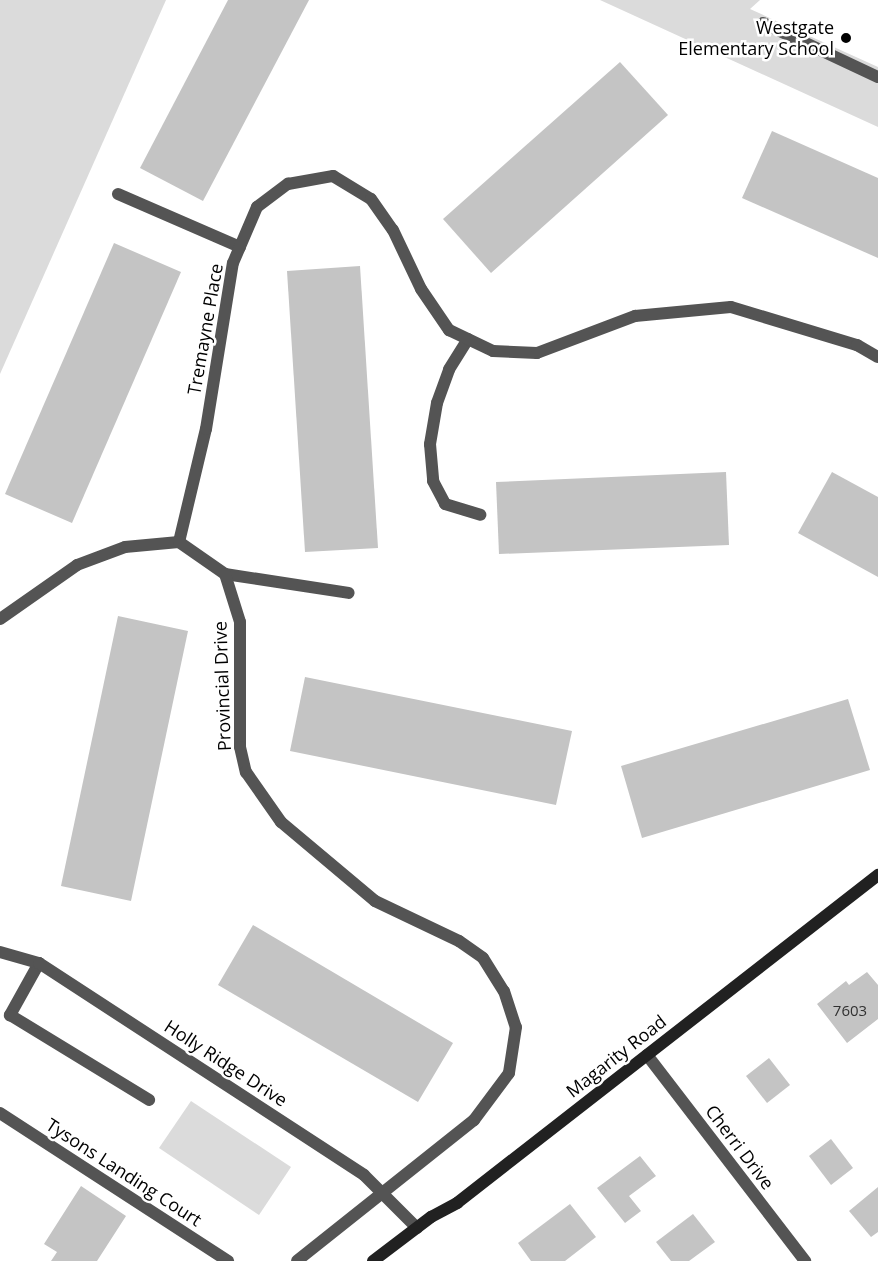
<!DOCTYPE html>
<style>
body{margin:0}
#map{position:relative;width:878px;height:1261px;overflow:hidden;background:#fff;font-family:"Open Sans",sans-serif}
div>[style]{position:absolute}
.green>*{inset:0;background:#dbdbdb}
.building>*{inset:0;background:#c4c4c4}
.lane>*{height:12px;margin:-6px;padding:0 6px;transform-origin:6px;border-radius:6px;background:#545454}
.street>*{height:12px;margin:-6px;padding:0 6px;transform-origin:6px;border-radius:6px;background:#545454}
.secondary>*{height:12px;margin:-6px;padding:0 6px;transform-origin:6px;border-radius:6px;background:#212121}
.dots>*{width:16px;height:16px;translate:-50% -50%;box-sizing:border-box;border:3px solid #fff;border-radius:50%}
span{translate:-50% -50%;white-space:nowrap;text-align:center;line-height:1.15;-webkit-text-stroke:5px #fff;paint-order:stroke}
.number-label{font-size:15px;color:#313131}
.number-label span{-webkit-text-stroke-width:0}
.poi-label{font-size:18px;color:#000}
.right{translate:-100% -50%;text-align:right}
.street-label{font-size:18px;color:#000}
</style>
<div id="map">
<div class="green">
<div style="clip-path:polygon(0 0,166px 0,0 374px)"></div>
<div style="clip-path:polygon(600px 0,760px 0,750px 9px,878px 67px,878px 127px)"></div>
<div style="clip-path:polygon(191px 1101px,291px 1167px,259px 1215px,159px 1148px)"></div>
</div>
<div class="building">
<div style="clip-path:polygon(228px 0,309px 0,203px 201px,140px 168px)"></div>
<div style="clip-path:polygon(620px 62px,668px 115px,491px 273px,443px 219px)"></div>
<div style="clip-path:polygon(772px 131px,878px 178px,878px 258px,742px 198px)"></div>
<div style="clip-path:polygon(114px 243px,181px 272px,72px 523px,5px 494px)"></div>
<div style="clip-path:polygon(360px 266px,378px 548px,305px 552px,287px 271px)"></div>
<div style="clip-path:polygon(726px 472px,729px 545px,499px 554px,496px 482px)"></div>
<div style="clip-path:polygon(832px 472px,878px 497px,878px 577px,798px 533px)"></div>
<div style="clip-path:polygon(118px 616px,188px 631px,131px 901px,61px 886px)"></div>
<div style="clip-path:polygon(305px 677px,572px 731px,556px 805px,290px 751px)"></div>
<div style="clip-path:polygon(848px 699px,870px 770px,642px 838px,621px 766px)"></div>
<div style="clip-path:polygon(253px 925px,453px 1043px,418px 1102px,218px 985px)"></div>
<div style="clip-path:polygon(867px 972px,878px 985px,878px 1019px,847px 1043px,817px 1004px,846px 981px,849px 985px)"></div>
<div style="clip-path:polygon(769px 1058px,790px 1085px,767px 1103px,746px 1076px)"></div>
<div style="clip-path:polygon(831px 1139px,853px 1168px,831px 1185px,809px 1156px)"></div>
<div style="clip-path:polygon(640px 1156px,656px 1176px,629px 1196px,641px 1211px,625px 1223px,597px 1188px)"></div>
<div style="clip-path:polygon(81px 1186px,126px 1216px,97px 1261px,51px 1261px,57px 1252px,44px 1244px)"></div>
<div style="clip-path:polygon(878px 1187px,878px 1232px,871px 1237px,849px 1211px)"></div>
<div style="clip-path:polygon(570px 1204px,596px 1237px,565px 1261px,531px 1261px,518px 1243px)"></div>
<div style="clip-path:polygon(693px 1214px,715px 1242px,689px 1261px,671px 1261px,656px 1242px)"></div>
</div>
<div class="lane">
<div style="left:763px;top:23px;width:127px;rotate:25.2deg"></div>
<div style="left:118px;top:194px;width:133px;rotate:23.5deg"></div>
<div style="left:468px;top:339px;width:36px;rotate:122deg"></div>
<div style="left:449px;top:370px;width:35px;rotate:110deg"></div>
<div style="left:437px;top:403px;width:42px;rotate:99.7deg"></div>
<div style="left:430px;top:444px;width:37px;rotate:85deg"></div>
<div style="left:433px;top:481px;width:26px;rotate:62deg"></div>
<div style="left:445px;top:504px;width:37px;rotate:17deg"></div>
<div style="left:225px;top:574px;width:125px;rotate:8.7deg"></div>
<div style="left:39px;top:963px;width:60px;rotate:119.1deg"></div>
<div style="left:10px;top:1015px;width:163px;rotate:31.4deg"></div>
</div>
<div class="street">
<div style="left:179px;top:542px;width:116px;rotate:-76.6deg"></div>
<div style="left:206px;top:429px;width:168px;rotate:-80.8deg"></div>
<div style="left:233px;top:263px;width:61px;rotate:-66.8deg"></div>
<div style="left:257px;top:207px;width:39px;rotate:-37deg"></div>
<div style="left:288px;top:184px;width:46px;rotate:-10.1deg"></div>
<div style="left:333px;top:176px;width:44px;rotate:31.2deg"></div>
<div style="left:371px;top:199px;width:38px;rotate:55deg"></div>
<div style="left:393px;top:230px;width:65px;rotate:64.6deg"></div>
<div style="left:421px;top:289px;width:50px;rotate:55.7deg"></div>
<div style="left:449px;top:330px;width:49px;rotate:25.5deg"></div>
<div style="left:493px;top:351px;width:44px;rotate:2.6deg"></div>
<div style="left:537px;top:353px;width:105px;rotate:-20.7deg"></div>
<div style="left:635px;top:316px;width:96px;rotate:-5.4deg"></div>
<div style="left:731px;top:307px;width:132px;rotate:16.8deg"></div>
<div style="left:857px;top:345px;width:24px;rotate:30deg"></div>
<div style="left:0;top:619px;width:94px;rotate:-35deg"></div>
<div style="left:77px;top:565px;width:51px;rotate:-20.6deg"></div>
<div style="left:125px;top:547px;width:54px;rotate:-5.3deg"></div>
<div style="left:179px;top:542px;width:56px;rotate:34.8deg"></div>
<div style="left:225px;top:574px;width:50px;rotate:72.6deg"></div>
<div style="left:240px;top:622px;width:125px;rotate:90deg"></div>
<div style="left:240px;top:747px;width:26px;rotate:77deg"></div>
<div style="left:246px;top:772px;width:61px;rotate:55deg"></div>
<div style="left:281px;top:822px;width:123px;rotate:40deg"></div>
<div style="left:375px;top:901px;width:93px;rotate:25.5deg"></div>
<div style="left:459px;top:941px;width:29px;rotate:35deg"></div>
<div style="left:483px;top:958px;width:39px;rotate:58deg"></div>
<div style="left:504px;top:991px;width:38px;rotate:72deg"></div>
<div style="left:516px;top:1027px;width:47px;rotate:98.7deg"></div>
<div style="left:509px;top:1073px;width:59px;rotate:126.7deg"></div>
<div style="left:474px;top:1120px;width:226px;rotate:141.5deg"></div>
<div style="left:0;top:952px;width:41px;rotate:15.8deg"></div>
<div style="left:39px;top:963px;width:388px;rotate:33.1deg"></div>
<div style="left:364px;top:1175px;width:75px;rotate:45deg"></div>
<div style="left:647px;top:1055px;width:260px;rotate:52.5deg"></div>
<div style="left:0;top:1113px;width:272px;rotate:33deg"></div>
</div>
<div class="secondary">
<div style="left:373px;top:1261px;width:73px;rotate:-37.2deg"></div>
<div style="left:431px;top:1217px;width:30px;rotate:-28deg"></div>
<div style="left:457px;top:1203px;width:534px;rotate:-37.92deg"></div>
</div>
<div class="dots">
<div style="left:846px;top:38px;background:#000"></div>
</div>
<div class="number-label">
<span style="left:850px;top:1011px">7603</span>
</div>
<div class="poi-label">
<span class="right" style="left:834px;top:38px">Westgate<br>Elementary School</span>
</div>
<div class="street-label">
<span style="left:205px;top:329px;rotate:-80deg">Tremayne Place</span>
<span style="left:222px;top:686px;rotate:-92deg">Provincial Drive</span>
<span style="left:616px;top:1056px;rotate:-38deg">Magarity Road</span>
<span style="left:226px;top:1063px;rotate:33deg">Holly Ridge Drive</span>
<span style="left:740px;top:1147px;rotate:53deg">Cherri Drive</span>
<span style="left:124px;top:1172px;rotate:33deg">Tysons Landing Court</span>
</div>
</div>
